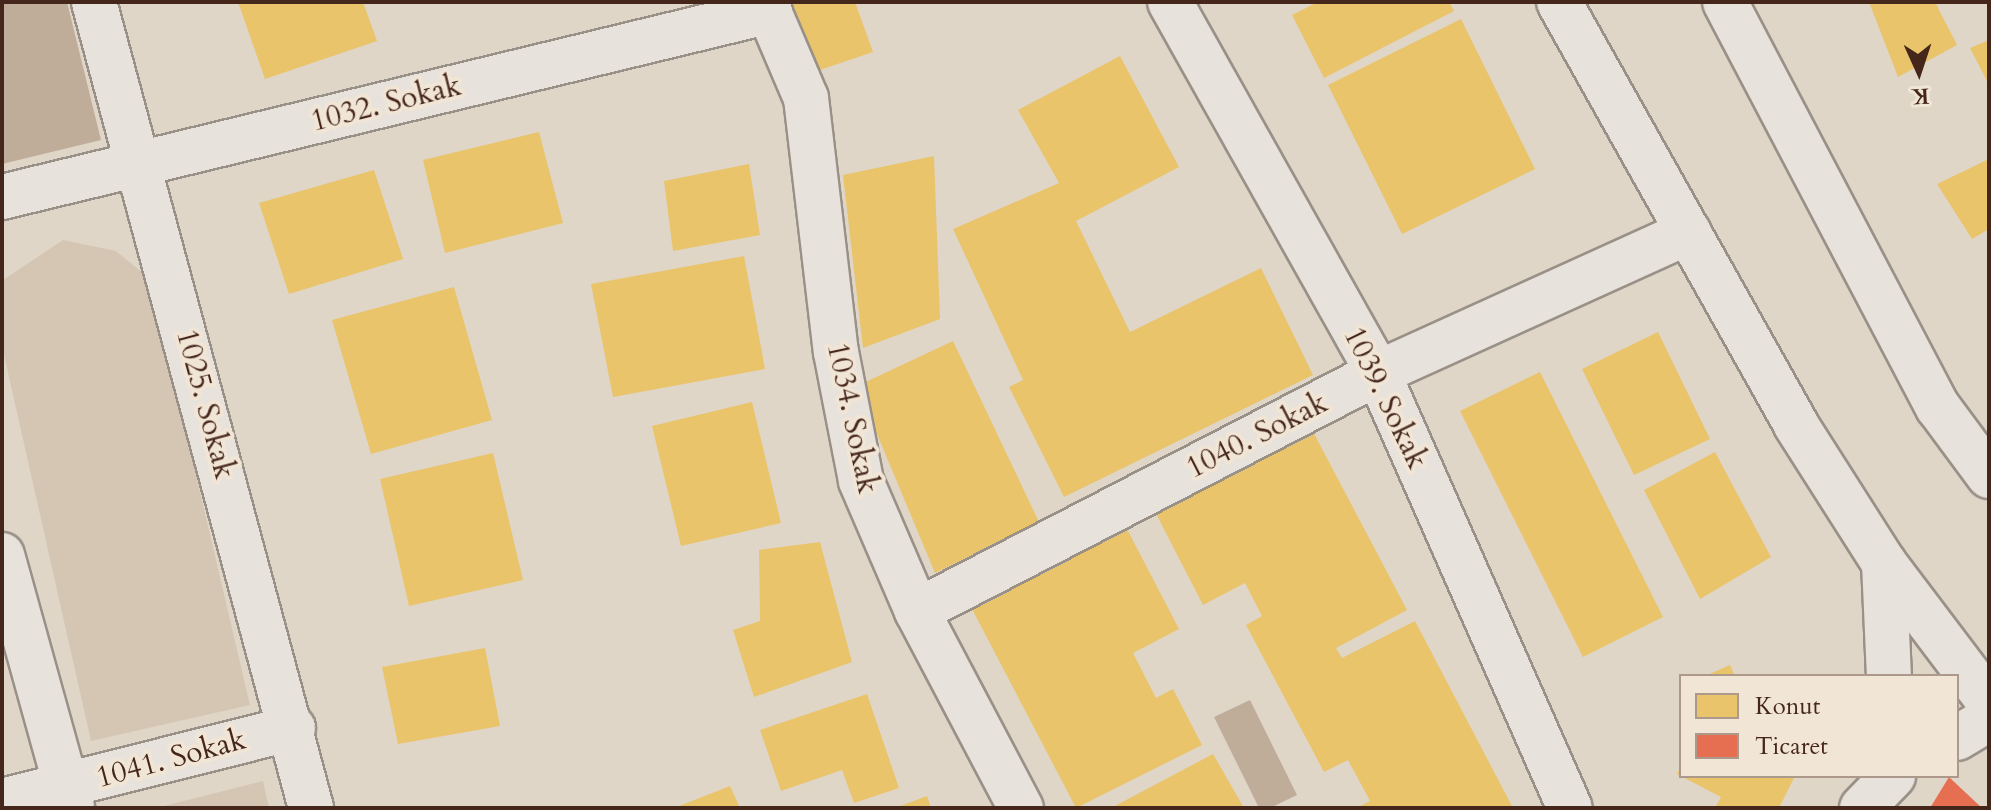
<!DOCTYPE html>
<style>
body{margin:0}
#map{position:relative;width:1991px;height:810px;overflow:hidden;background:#dfd6c8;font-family:Cardo,serif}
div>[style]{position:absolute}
.green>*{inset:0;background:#d5c6b3}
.water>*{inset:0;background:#bfad9a}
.homes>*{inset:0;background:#e9c46a}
.shops>*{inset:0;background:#e76f51}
.roads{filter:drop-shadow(2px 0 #999087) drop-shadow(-2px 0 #999087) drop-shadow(0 2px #999087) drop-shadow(0 -2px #999087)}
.minor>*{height:44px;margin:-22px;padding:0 22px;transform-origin:22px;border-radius:22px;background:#e7e2db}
.secondary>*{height:44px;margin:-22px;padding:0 22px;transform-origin:22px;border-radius:22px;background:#e7e2db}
span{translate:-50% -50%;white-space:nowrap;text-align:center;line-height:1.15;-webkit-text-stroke:8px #f1e5d5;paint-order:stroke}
.street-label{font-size:30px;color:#45261b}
.frame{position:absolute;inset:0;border:4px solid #45261b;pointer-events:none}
.legend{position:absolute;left:1679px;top:674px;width:280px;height:104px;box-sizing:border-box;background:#f1e5d5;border:2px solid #ac998b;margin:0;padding:10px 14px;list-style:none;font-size:24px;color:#45261b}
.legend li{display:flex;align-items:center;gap:16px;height:40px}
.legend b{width:40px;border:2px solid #ac998b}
.north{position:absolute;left:1879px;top:32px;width:80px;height:80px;-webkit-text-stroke:6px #f1e5d5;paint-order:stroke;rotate:177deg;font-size:22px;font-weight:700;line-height:32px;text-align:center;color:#45261b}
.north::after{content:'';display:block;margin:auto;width:28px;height:36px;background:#45261b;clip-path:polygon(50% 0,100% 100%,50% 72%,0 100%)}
</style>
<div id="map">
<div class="green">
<div style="clip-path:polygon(63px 240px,116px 251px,150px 279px,250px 705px,91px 741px,2px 346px,3px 280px)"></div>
<div style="clip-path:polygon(263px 781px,269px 808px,156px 808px)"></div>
</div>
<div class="water">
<div style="clip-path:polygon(2px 2px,67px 2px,101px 140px,2px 164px)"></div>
<div style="clip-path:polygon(1250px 700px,1297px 795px,1270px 808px,1259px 808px,1214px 717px)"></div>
</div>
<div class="homes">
<div style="clip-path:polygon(238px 2px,363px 2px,377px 41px,265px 79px)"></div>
<div style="clip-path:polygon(789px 2px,855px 2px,873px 52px,814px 72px)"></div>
<div style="clip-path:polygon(1318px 2px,1449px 2px,1454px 11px,1324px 78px,1292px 15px)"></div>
<div style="clip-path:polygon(1869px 2px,1935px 2px,1957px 45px,1898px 77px)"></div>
<div style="clip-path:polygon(1461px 19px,1535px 169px,1402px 234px,1328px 85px)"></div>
<div style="clip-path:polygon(1989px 40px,1989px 85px,1970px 48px)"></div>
<div style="clip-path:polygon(1120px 56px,1179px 167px,1076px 221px,1130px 332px,1261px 268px,1313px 375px,1064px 497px,1009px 387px,1023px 380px,953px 229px,1059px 183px,1018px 110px)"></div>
<div style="clip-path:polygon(539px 132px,563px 223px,445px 253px,423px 160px)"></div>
<div style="clip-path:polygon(934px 156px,940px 319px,863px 348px,843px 175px)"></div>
<div style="clip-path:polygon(1989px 159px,1989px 229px,1972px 239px,1937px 184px)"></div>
<div style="clip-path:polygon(749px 164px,760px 235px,673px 251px,664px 181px)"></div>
<div style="clip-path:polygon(374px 170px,403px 259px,289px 294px,259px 203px)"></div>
<div style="clip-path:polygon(744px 256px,765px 369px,613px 397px,591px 284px)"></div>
<div style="clip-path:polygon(454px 287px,492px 420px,371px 454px,332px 320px)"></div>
<div style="clip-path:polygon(1658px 332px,1710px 439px,1634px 475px,1582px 369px)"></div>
<div style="clip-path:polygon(953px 341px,1039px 522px,935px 573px,857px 386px)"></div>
<div style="clip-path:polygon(1540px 372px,1663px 617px,1583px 657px,1460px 411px)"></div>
<div style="clip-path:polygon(752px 402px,781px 523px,681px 546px,652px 426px)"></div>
<div style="clip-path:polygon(1309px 424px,1407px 610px,1336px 648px,1342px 658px,1415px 621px,1513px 808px,1356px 808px,1370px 801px,1348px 760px,1324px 772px,1246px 625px,1262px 616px,1245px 583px,1203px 605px,1152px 506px)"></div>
<div style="clip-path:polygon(1715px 452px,1771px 557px,1700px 599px,1644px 490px)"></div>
<div style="clip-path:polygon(493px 453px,523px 580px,409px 606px,380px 479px)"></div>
<div style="clip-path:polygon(1127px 529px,1179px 629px,1133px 653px,1156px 698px,1173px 689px,1202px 745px,1076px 808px,972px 609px)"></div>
<div style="clip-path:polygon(820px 542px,852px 662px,754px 697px,733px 630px,760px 621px,759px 550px)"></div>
<div style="clip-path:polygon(485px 648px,500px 726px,398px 744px,382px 667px)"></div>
<div style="clip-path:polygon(1730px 665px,1735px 676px,1705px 676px)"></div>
<div style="clip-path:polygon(867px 694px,899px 788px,854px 803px,842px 770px,781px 791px,760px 730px)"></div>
<div style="clip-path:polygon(1213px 754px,1244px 808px,1111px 808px)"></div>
<div style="clip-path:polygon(1681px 766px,1681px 776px,1795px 776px,1779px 808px,1715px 808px,1721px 797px,1677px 774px)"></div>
<div style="clip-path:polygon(730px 786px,740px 808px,674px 808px)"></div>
<div style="clip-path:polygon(927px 796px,931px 808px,895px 808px)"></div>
</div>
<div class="shops">
<div style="clip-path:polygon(1949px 777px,1982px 808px,1930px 808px)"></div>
</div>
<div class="roads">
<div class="minor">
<div style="left:94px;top:2px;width:835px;rotate:74.93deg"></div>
<div style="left:765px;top:2px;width:104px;rotate:66.9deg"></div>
<div style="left:806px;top:98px;width:256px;rotate:83.3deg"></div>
<div style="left:836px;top:352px;width:131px;rotate:79deg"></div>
<div style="left:861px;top:481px;width:142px;rotate:66.7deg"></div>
<div style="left:917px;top:611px;width:223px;rotate:62.2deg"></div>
<div style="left:1170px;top:2px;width:425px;rotate:60.7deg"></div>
<div style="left:1378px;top:373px;width:475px;rotate:66.2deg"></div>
<div style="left:2px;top:197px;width:790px;rotate:-13.61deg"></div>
<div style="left:2px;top:555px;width:263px;rotate:74.5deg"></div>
<div style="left:1884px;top:563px;width:113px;rotate:87.5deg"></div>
<div style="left:917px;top:611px;width:519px;rotate:-27.31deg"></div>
<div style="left:1378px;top:373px;width:341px;rotate:-24.4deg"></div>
<div style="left:1957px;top:738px;width:37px;rotate:-31deg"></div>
<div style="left:2px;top:801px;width:300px;rotate:-14.1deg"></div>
<div style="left:1862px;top:808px;width:45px;rotate:-45.9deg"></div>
</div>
<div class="secondary">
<div style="left:1559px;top:2px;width:485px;rotate:60.7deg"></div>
<div style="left:1796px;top:425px;width:164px;rotate:57.5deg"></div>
<div style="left:1884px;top:563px;width:174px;rotate:52.9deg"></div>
<div style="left:1725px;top:2px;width:458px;rotate:62.3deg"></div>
<div style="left:1938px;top:407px;width:86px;rotate:53.5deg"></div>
</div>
</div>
<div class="street-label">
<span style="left:386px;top:104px;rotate:-14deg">1032. Sokak</span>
<span style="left:1385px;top:398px;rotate:64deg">1039. Sokak</span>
<span style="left:205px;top:404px;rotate:75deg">1025. Sokak</span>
<span style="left:852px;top:418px;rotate:78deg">1034. Sokak</span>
<span style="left:1257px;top:436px;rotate:-27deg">1040. Sokak</span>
<span style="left:171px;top:759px;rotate:-15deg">1041. Sokak</span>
</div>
<div class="frame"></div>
<ul class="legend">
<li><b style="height:22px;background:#e9c46a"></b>Konut</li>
<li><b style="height:22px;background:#e76f51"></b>Ticaret</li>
</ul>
<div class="north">K</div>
</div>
